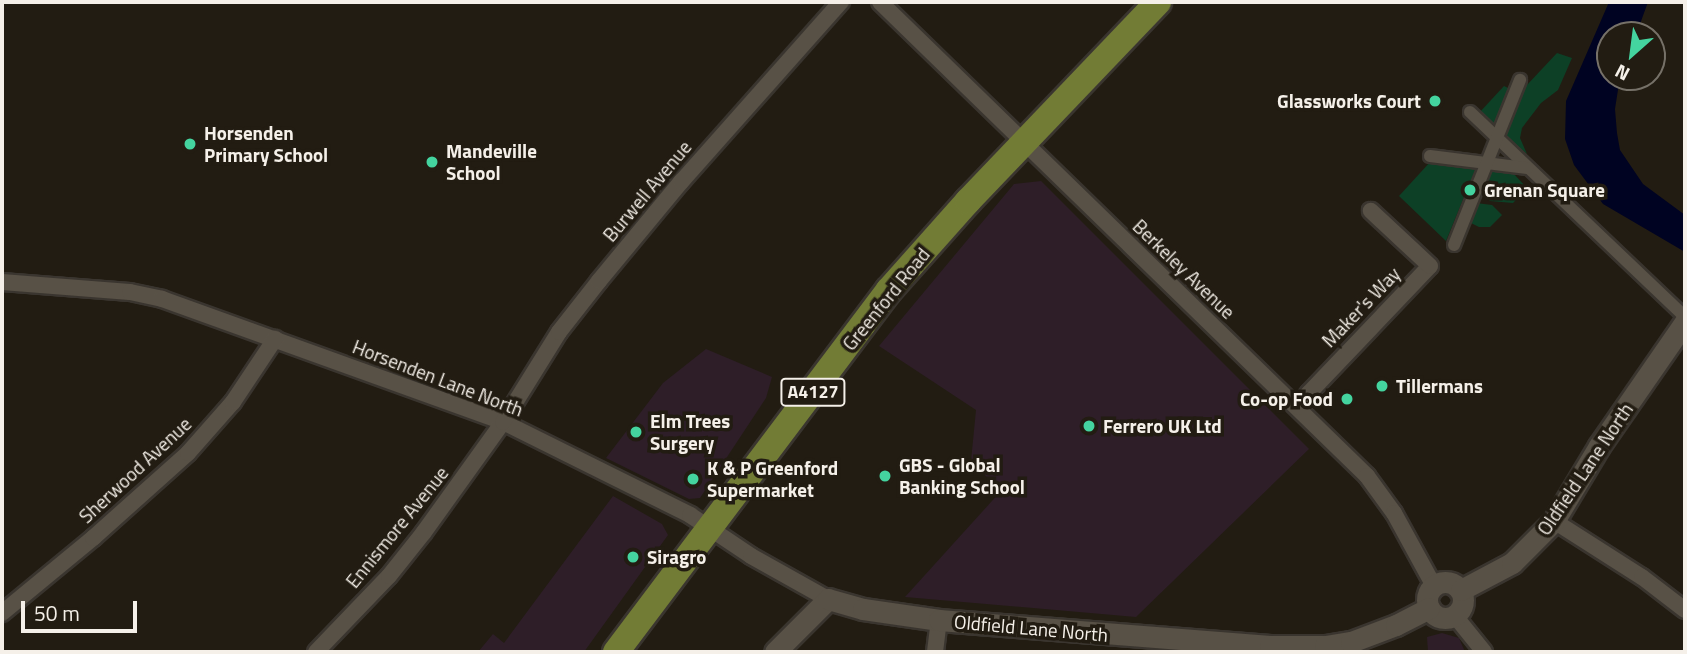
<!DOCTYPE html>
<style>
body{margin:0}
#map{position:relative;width:1687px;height:654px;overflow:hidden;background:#221c12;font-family:"Titillium Web",sans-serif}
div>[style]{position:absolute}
.commercial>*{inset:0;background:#2e1e28}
.green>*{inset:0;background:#0d4026}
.water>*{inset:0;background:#000322}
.roads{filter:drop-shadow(2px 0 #3a352f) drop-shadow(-2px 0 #3a352f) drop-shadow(0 2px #3a352f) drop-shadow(0 -2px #3a352f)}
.pedestrian>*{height:12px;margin:-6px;padding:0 6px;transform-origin:6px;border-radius:6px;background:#585146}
.minor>*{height:16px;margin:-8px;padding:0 8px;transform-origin:8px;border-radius:8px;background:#585146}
.tertiary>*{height:21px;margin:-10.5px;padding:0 10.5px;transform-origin:10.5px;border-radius:10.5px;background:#585146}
.tertiary>.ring{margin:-10.5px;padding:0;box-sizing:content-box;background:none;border:21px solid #585146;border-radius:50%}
.primary>*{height:26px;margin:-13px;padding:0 13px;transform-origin:13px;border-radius:13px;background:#727c35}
.dots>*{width:19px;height:19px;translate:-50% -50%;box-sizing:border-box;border:4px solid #221c12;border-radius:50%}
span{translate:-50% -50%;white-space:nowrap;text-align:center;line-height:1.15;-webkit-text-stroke:7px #221c12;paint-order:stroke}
.shield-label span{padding:2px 5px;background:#221c12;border:2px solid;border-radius:5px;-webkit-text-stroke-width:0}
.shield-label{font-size:18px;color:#f5f0e9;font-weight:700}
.poi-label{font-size:19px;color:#f5f0e9;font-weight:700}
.right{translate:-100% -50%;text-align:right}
.left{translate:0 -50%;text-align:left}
.street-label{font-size:19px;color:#f5f0e9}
.frame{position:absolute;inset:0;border:4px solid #f5f0e9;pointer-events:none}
.north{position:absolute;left:1596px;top:21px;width:70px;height:70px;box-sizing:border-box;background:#221c12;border:2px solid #767168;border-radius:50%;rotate:208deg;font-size:19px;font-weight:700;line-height:28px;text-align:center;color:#f5f0e9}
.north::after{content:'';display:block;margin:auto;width:24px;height:32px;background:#44d49f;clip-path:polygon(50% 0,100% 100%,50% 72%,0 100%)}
.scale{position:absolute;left:21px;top:601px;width:116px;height:32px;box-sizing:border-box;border:4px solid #f5f0e9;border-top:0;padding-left:9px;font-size:21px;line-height:24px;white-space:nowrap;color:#f5f0e9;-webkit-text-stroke:5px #221c12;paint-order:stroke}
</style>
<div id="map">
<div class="commercial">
<div style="clip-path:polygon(1041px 181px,1309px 449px,1136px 617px,905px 597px,1001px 491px,971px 461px,976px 410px,879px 346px,1014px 184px)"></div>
<div style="clip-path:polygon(706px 349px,772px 377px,766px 398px,700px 498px,689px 499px,606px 458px,663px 383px)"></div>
<div style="clip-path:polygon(613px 496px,662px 524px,668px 535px,584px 652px,478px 652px,493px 634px,504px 643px)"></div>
<div style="clip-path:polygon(1442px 633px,1459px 638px,1465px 652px,1428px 652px,1427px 637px)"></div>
</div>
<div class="green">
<div style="clip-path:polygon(1557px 53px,1572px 58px,1558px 90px,1541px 103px,1522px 128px,1520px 138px,1527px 154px,1521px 149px,1518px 151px,1504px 138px,1526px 86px)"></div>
<div style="clip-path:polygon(1504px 86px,1510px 89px,1494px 127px,1479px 113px)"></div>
<div style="clip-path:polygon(1431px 161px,1476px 168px,1446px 241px,1399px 196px)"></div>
<div style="clip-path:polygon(1490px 171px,1513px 173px,1527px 188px,1513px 203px,1490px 201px,1481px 192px)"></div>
<div style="clip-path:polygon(1476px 203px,1492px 205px,1502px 215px,1490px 227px,1479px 227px,1469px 222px)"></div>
</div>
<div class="water">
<div style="clip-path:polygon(1609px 2px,1648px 2px,1636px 35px,1610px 35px,1610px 77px,1620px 77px,1615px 109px,1617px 133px,1620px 150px,1643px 184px,1685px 215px,1685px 252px,1603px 204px,1574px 165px,1565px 139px,1566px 101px)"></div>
</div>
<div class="roads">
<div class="pedestrian">
<div style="left:1470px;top:112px;width:297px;rotate:43.6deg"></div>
<div style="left:1430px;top:156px;width:98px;rotate:7.1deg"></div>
<div style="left:1454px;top:245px;width:178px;rotate:-68.2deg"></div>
</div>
<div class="minor">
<div style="left:880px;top:2px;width:680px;rotate:44.22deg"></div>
<div style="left:1367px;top:476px;width:46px;rotate:53.9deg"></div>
<div style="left:1394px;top:513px;width:83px;rotate:61.3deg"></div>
<div style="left:2px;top:282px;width:128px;rotate:4.5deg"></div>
<div style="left:130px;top:292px;width:33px;rotate:12deg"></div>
<div style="left:162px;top:299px;width:363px;rotate:19.8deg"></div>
<div style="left:503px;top:422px;width:209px;rotate:26.4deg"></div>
<div style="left:690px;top:515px;width:73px;rotate:33.9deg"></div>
<div style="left:751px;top:556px;width:88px;rotate:29.2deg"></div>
<div style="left:1298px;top:407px;width:18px;rotate:-52deg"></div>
<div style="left:1309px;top:393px;width:175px;rotate:-46.4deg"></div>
<div style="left:1430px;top:266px;width:81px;rotate:-137deg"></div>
<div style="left:1554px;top:521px;width:104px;rotate:32.5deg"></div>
<div style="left:1642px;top:577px;width:54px;rotate:37.5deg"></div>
<div style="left:2px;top:613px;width:118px;rotate:-39.5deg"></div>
<div style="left:93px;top:538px;width:127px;rotate:-41.8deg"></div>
<div style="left:188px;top:453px;width:68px;rotate:-48.6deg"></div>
<div style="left:233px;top:402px;width:76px;rotate:-56.3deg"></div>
<div style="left:1455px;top:616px;width:46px;rotate:51.1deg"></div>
<div style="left:316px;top:652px;width:105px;rotate:-46.2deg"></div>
<div style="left:389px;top:576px;width:56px;rotate:-51.5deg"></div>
<div style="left:424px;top:532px;width:135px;rotate:-54.3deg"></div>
<div style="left:503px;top:422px;width:106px;rotate:-58.1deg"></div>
<div style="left:559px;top:332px;width:65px;rotate:-51.9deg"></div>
<div style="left:599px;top:281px;width:129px;rotate:-50.4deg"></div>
<div style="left:681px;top:182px;width:241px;rotate:-48.4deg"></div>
<div style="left:935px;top:652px;width:32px;rotate:-83deg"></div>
</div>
<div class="tertiary">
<div class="ring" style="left:1427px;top:582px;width:15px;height:15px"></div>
<div style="left:1461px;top:590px;width:58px;rotate:-27.9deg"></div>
<div style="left:1512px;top:563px;width:59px;rotate:-45deg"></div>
<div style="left:1554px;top:521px;width:87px;rotate:-59deg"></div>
<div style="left:1599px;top:446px;width:151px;rotate:-55.3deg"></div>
<div style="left:775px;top:652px;width:75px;rotate:-45deg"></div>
<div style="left:828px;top:599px;width:36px;rotate:16deg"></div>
<div style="left:863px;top:609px;width:77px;rotate:8.2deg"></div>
<div style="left:939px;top:620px;width:332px;rotate:4.5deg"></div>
<div style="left:1270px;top:646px;width:55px"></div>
<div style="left:1325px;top:646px;width:26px;rotate:-9deg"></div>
<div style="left:1351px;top:642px;width:48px;rotate:-20.7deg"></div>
<div style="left:1396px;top:625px;width:37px;rotate:-27deg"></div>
</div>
<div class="primary">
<div style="left:616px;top:652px;width:453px;rotate:-53deg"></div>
<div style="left:889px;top:290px;width:119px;rotate:-48.4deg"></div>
<div style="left:968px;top:201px;width:275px;rotate:-46.3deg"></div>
</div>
</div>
<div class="dots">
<div style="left:1435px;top:101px;background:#44d49f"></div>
<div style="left:190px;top:144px;background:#44d49f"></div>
<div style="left:432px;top:162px;background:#44d49f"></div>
<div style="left:1470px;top:190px;background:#44d49f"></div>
<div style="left:1382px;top:386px;background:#44d49f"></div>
<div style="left:1347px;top:399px;background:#44d49f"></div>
<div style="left:1089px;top:426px;background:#44d49f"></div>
<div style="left:636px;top:432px;background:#44d49f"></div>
<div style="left:885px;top:476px;background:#44d49f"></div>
<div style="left:693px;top:479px;background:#44d49f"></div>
<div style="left:633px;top:557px;background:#44d49f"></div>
</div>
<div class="shield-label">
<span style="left:813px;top:392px">A4127</span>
</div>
<div class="poi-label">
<span class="right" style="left:1421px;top:101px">Glassworks Court</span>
<span class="left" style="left:204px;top:144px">Horsenden<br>Primary School</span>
<span class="left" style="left:446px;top:162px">Mandeville<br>School</span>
<span class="left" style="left:1484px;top:190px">Grenan Square</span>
<span class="left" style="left:1396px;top:386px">Tillermans</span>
<span class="right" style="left:1333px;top:399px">Co-op Food</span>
<span class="left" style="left:650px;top:432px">Elm Trees<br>Surgery</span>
<span class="left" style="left:1103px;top:426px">Ferrero UK Ltd</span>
<span class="left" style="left:899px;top:476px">GBS - Global<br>Banking School</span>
<span class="left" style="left:707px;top:479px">K &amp; P Greenford<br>Supermarket</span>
<span class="left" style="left:647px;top:557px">Siragro</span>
</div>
<div class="street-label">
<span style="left:647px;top:191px;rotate:-50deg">Burwell Avenue</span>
<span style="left:1184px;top:269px;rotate:44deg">Berkeley Avenue</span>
<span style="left:886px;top:299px;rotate:-51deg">Greenford Road</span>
<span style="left:1361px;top:307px;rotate:-46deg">Maker's Way</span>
<span style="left:438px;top:378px;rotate:21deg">Horsenden Lane North</span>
<span style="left:1585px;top:469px;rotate:-56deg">Oldfield Lane North</span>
<span style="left:135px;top:470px;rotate:-43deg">Sherwood Avenue</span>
<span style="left:397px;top:527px;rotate:-51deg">Ennismore Avenue</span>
<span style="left:1031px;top:628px;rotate:5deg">Oldfield Lane North</span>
</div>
<div class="frame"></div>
<div class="north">N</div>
<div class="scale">50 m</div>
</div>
